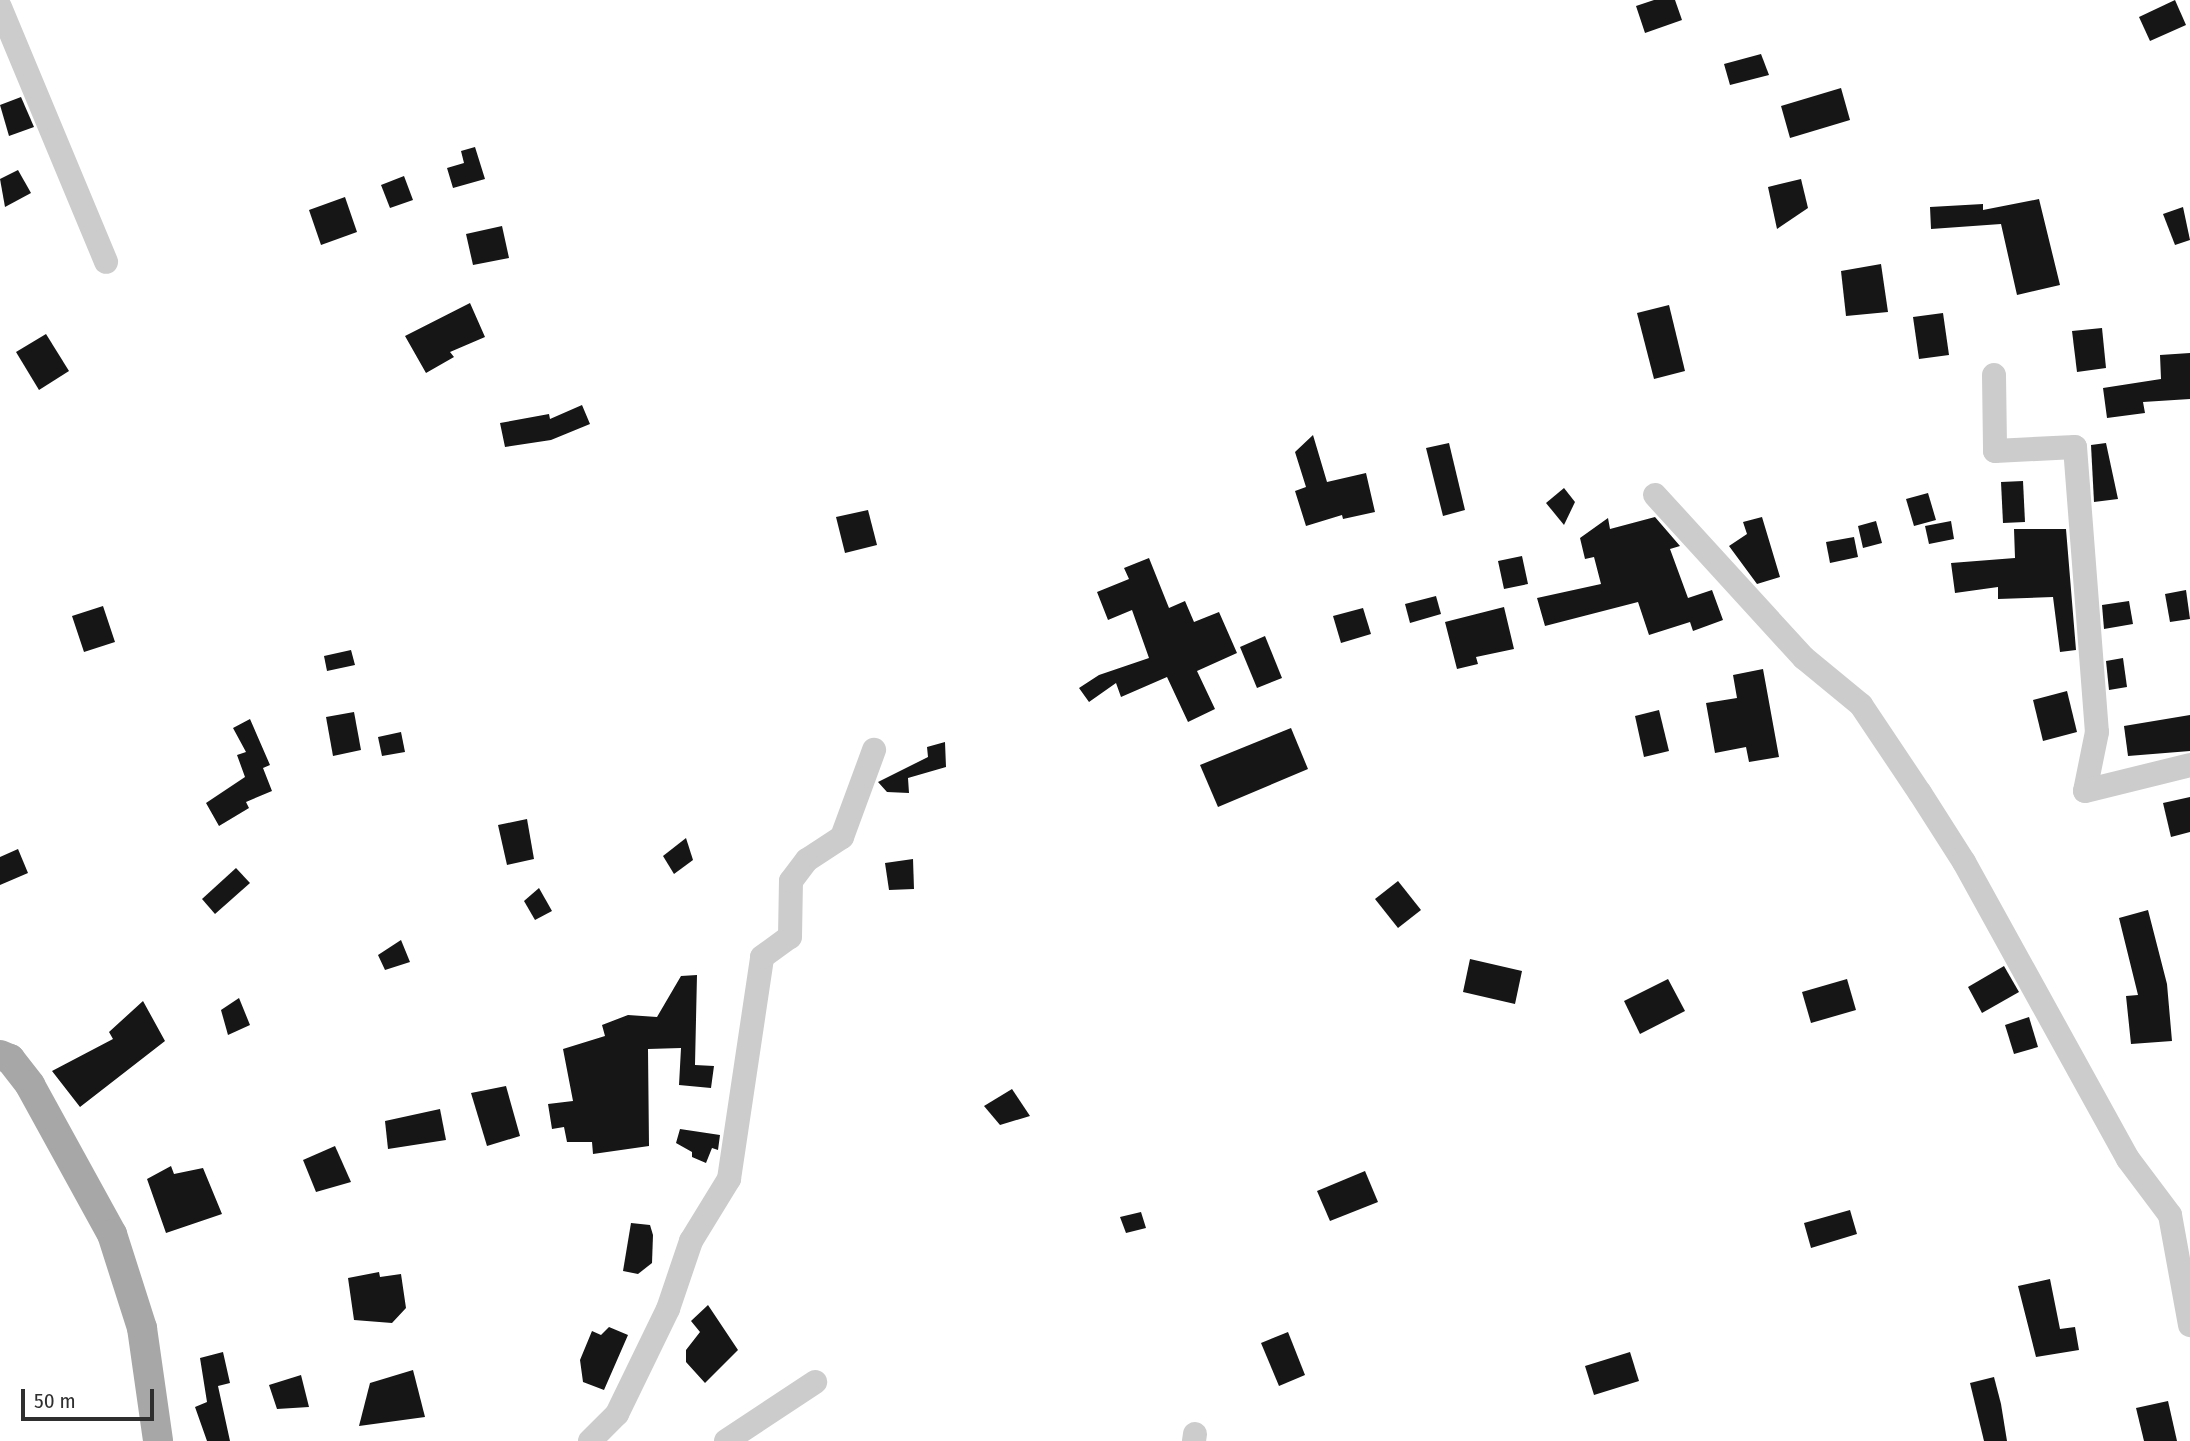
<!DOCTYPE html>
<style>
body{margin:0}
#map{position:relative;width:2190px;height:1441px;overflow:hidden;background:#fff;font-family:"Fira Sans Condensed",sans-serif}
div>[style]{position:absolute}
.building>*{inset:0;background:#161616}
.minor>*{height:24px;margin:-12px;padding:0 12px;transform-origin:12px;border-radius:12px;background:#ccc}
.major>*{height:30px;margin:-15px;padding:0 15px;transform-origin:15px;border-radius:15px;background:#a7a7a7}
span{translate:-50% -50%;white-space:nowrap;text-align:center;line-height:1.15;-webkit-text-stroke:7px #fff;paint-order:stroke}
.scale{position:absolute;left:21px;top:1389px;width:133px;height:32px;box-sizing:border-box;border:4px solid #2f2f2f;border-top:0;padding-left:9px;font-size:21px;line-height:24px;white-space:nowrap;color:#2f2f2f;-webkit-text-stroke:5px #fff;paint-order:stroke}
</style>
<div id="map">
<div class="building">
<div style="clip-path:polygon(1654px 0,1675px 0,1682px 20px,1645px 33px,1636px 6px)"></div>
<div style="clip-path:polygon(2175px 0,2186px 25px,2150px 41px,2139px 17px)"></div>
<div style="clip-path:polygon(1761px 54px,1769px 75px,1730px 85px,1724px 64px)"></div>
<div style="clip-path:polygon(1841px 88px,1850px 120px,1790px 138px,1781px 106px)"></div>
<div style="clip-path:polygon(21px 97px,34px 127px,9px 136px,0 105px)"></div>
<div style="clip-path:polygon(475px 147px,485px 179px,453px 188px,447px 168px,464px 163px,461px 151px)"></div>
<div style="clip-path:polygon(18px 170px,31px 193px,5px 207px,0 179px)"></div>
<div style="clip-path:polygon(404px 176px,413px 200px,390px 208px,381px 185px)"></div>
<div style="clip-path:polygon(1801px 179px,1808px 208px,1777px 229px,1768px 187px)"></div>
<div style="clip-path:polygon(345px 197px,357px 232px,321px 245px,309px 210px)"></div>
<div style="clip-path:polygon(2039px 199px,2060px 285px,2017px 295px,2001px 224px,1931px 229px,1930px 207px,1983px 204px,1983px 210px)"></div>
<div style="clip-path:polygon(2183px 207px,2190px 240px,2175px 245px,2163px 214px)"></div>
<div style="clip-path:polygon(502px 226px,509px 258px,473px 265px,466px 234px)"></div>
<div style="clip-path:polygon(1881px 264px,1888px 312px,1846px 316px,1841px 271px)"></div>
<div style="clip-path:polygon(470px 303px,485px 337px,450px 352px,454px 357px,426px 373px,405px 336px)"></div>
<div style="clip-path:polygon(1669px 305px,1685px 371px,1654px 379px,1637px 313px)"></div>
<div style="clip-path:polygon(1943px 313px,1949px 355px,1919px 359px,1913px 317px)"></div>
<div style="clip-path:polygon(2102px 328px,2106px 368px,2077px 372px,2072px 331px)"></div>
<div style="clip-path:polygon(46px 334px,69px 371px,39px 390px,16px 352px)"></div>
<div style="clip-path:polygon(2190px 353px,2190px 399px,2143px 402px,2145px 413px,2107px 418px,2103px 388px,2161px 379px,2160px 355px)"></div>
<div style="clip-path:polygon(582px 405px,590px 424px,551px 440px,505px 447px,500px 423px,549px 414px,550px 419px)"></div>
<div style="clip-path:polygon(1313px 435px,1327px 482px,1366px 473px,1375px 512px,1343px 519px,1342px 515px,1306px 526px,1295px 491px,1306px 487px,1295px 452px)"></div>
<div style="clip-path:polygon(1449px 443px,1465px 510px,1443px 516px,1426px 448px)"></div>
<div style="clip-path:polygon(2106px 443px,2118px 499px,2094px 502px,2091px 445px)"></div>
<div style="clip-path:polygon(2023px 481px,2025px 522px,2003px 523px,2001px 482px)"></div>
<div style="clip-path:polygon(1564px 488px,1575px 502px,1564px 525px,1546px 503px)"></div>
<div style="clip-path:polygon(1928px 493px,1936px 520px,1914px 526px,1906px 499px)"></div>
<div style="clip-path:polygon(868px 510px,877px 545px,845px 553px,836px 517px)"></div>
<div style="clip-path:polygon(1655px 517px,1680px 546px,1670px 549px,1688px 598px,1712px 590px,1723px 620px,1693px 631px,1690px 622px,1649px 635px,1638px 602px,1545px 626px,1537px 598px,1601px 584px,1594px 557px,1585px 559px,1580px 538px,1608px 518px,1610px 529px)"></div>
<div style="clip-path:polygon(1762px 517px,1780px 577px,1757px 584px,1729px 546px,1747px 534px,1743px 522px)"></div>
<div style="clip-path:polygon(1876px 521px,1882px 543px,1863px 548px,1858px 526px)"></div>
<div style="clip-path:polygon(1951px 521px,1954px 539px,1929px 544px,1925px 526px)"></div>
<div style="clip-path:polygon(2014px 529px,2066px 529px,2076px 650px,2060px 652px,2053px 597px,1998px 599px,1998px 587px,1955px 593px,1951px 563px,2015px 558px)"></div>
<div style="clip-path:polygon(1854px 537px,1858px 557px,1830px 563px,1826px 542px)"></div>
<div style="clip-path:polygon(1522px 556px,1528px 584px,1504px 589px,1498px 561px)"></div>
<div style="clip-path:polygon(1149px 558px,1169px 608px,1185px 601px,1194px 622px,1219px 612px,1237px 653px,1197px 671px,1215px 709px,1188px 722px,1167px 677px,1121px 697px,1116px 683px,1089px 702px,1079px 688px,1099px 675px,1149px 658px,1132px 610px,1108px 620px,1097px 592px,1129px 579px,1124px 568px)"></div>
<div style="clip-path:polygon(2186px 590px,2190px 619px,2170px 622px,2165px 594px)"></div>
<div style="clip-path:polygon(1436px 596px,1441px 614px,1410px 623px,1405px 604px)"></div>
<div style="clip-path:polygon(2129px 601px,2133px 624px,2104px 629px,2102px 605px)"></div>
<div style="clip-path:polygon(103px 606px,115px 642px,84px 652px,72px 616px)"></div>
<div style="clip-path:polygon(1504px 607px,1514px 649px,1476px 657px,1478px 664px,1457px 669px,1445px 622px)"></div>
<div style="clip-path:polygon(1363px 608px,1371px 634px,1341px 643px,1333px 616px)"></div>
<div style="clip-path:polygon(1265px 636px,1282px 678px,1257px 688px,1240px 647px)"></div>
<div style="clip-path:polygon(351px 650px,355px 665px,327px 671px,324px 656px)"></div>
<div style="clip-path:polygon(2123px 658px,2127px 687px,2109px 690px,2106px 661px)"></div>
<div style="clip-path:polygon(1763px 669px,1779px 757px,1749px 762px,1746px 747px,1715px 753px,1706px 703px,1737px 698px,1733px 675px)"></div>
<div style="clip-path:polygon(2067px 691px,2077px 732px,2043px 741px,2033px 700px)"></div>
<div style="clip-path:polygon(1659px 710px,1669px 751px,1644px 757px,1635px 716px)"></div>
<div style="clip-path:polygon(354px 712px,361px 750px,333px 756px,326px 717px)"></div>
<div style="clip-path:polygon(2190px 715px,2190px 751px,2128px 756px,2124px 726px)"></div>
<div style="clip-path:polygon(250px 719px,270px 765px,263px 768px,272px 791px,246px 802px,249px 808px,219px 826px,206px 803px,245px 777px,237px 755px,246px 752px,233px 728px)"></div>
<div style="clip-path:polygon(1291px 728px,1308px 769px,1218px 807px,1200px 765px)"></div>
<div style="clip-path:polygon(401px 732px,405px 752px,382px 756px,378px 737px)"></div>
<div style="clip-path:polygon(945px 742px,946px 767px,908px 778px,909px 793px,887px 792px,878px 782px,928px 757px,927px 747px)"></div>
<div style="clip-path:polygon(2190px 797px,2190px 832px,2171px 837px,2163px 803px)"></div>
<div style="clip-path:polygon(527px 819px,534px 859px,507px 865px,498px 825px)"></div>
<div style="clip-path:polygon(686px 838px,693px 860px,674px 874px,663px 856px)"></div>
<div style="clip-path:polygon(18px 849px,28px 873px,0 885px,0 857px)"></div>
<div style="clip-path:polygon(913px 859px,914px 889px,889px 890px,885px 863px)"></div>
<div style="clip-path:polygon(236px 868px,250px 883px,215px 914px,202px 899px)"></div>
<div style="clip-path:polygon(1398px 881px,1421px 910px,1398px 928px,1375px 899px)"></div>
<div style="clip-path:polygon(539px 888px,552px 911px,535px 920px,524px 901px)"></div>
<div style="clip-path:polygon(2148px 910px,2167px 984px,2172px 1041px,2131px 1044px,2126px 996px,2138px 995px,2119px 918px)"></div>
<div style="clip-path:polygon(401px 940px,410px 962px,385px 970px,378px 955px)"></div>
<div style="clip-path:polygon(1470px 959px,1522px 971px,1515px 1004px,1463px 992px)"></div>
<div style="clip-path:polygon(2004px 966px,2019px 992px,1982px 1013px,1968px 987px)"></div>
<div style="clip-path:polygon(697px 975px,695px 1065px,714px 1066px,711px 1088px,679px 1085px,681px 1048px,648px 1049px,649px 1146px,593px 1154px,592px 1142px,567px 1142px,564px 1127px,552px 1129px,548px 1104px,573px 1101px,563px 1049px,605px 1036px,602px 1025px,628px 1015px,657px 1017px,681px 976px)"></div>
<div style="clip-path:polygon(1668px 979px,1685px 1011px,1640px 1034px,1624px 1001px)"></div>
<div style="clip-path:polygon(1847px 979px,1856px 1010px,1811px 1023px,1802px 992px)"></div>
<div style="clip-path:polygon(239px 998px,250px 1025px,228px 1035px,221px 1010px)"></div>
<div style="clip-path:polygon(143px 1001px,165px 1041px,80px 1107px,52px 1071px,113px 1039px,109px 1032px)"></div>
<div style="clip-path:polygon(2029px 1017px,2038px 1047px,2014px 1054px,2005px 1025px)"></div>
<div style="clip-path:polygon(506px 1086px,520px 1136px,487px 1146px,471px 1093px)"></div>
<div style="clip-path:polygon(1012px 1089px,1030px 1116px,1000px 1125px,984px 1106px)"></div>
<div style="clip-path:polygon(440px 1109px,446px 1140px,388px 1149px,385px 1121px)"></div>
<div style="clip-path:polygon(680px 1129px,720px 1135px,718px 1150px,712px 1148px,706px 1163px,692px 1157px,692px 1152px,676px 1143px)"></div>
<div style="clip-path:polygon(335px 1146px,351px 1182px,316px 1192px,303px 1160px)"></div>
<div style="clip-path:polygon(171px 1166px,174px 1174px,203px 1168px,222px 1214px,166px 1233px,147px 1179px)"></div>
<div style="clip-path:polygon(1365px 1171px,1378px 1202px,1330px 1221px,1317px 1191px)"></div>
<div style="clip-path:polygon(1850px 1210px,1857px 1234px,1811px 1248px,1804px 1223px)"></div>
<div style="clip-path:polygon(1141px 1212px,1146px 1228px,1126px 1233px,1120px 1217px)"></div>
<div style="clip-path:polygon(631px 1223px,650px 1225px,653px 1235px,652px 1263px,638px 1274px,623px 1271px)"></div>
<div style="clip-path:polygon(379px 1272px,380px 1277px,401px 1274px,406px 1308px,392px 1323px,354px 1320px,348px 1278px)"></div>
<div style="clip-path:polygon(2050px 1279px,2060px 1329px,2075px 1327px,2079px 1350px,2036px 1357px,2018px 1286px)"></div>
<div style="clip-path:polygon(708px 1305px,738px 1350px,705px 1383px,686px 1362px,686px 1350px,700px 1332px,691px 1321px)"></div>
<div style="clip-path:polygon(609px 1327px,628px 1335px,604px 1390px,583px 1382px,580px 1360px,592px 1331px,601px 1335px)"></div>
<div style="clip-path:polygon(1288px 1332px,1305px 1375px,1279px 1386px,1261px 1343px)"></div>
<div style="clip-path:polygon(223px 1352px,230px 1383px,218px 1386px,230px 1441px,207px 1441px,195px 1407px,207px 1402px,200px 1358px)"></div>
<div style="clip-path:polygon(1630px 1352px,1639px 1381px,1594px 1395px,1585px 1366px)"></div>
<div style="clip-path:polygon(413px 1370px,425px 1417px,359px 1426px,370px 1383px)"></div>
<div style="clip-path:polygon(301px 1375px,309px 1407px,277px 1409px,269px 1385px)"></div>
<div style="clip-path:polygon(1994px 1377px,2001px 1404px,2007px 1441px,1984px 1441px,1970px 1383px)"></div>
<div style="clip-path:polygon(2168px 1401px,2177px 1441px,2144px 1441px,2136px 1408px)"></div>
</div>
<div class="minor">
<div style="left:0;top:7px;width:276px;rotate:67.4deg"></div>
<div style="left:1994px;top:375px;width:76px;rotate:89.2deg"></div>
<div style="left:1995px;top:451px;width:80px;rotate:-2.9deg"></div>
<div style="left:2075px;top:447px;width:286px;rotate:85.6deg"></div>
<div style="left:2097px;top:732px;width:60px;rotate:101.5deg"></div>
<div style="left:2085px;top:791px;width:108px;rotate:-13.9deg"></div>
<div style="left:1655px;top:495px;width:221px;rotate:47.6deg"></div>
<div style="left:1804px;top:658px;width:74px;rotate:39.5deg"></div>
<div style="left:1861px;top:705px;width:106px;rotate:56.2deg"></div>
<div style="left:1920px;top:793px;width:82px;rotate:57.5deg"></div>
<div style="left:1964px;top:862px;width:339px;rotate:61.1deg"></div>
<div style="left:2128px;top:1159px;width:70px;rotate:53.1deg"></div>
<div style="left:2170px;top:1215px;width:112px;rotate:79.7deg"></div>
<div style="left:590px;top:1441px;width:38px;rotate:-45deg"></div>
<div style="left:617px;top:1414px;width:117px;rotate:-64.1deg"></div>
<div style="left:668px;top:1309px;width:72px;rotate:-71.3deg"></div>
<div style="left:691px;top:1241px;width:73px;rotate:-58.5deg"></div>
<div style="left:729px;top:1179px;width:224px;rotate:-81.5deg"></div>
<div style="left:762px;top:957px;width:34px;rotate:-36deg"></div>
<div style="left:790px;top:937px;width:56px;rotate:-89deg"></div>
<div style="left:791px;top:881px;width:26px;rotate:-53deg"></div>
<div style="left:807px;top:860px;width:42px;rotate:-33.3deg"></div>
<div style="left:842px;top:837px;width:93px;rotate:-69.8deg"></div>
<div style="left:726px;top:1441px;width:107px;rotate:-33.5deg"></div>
<div style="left:1194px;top:1441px;width:7px;rotate:-82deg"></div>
</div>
<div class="major">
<div style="left:0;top:1055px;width:11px;rotate:22deg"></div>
<div style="left:10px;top:1059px;width:33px;rotate:52deg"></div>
<div style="left:30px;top:1085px;width:170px;rotate:61.2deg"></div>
<div style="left:112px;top:1234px;width:99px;rotate:72.3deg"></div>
<div style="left:142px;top:1328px;width:114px;rotate:81.9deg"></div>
</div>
<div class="scale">50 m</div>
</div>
